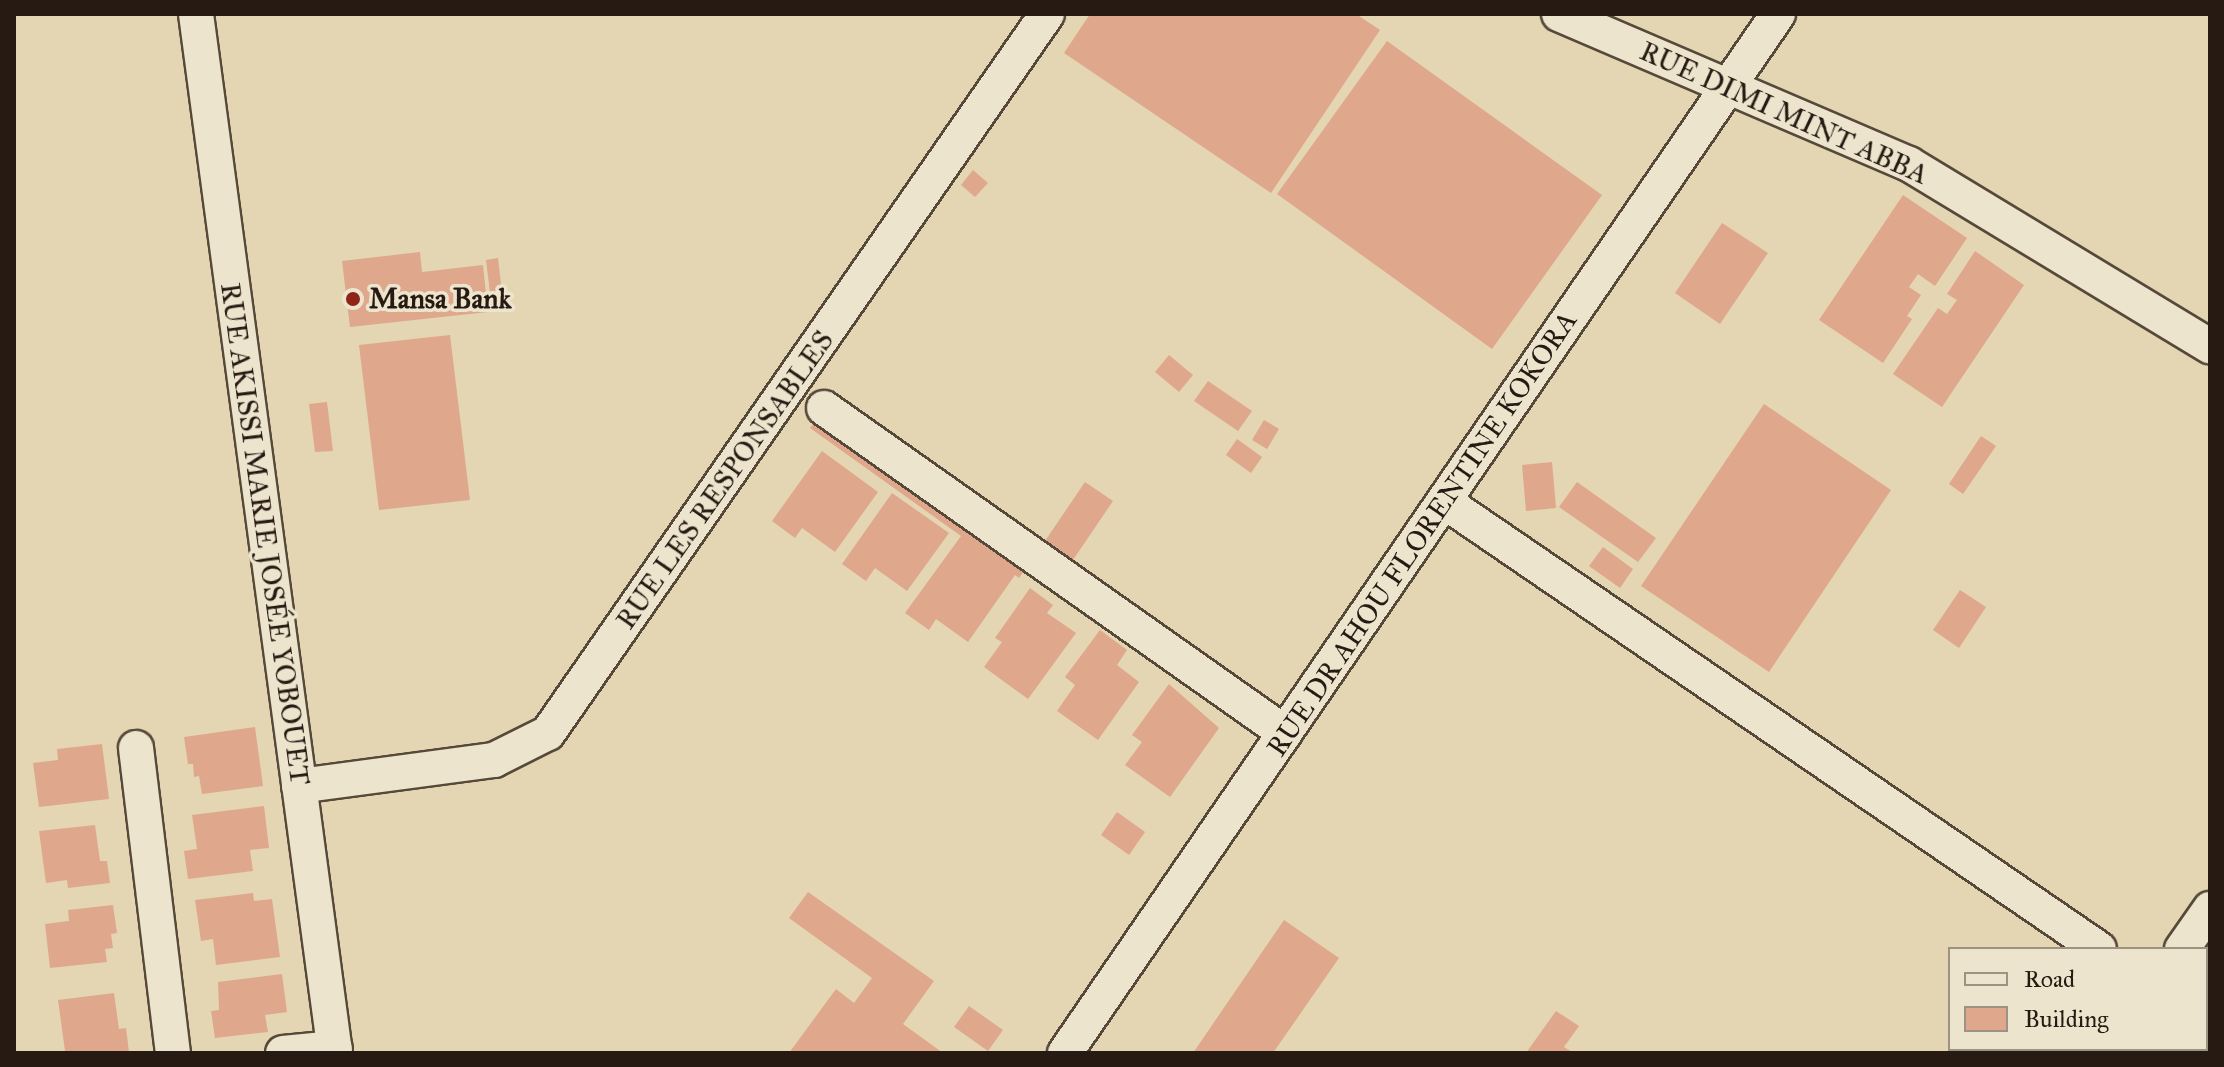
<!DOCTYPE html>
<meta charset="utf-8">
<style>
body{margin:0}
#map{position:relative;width:2224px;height:1067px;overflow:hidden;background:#e4d5b3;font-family:"IM FELL Great Primer",serif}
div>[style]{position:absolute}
.building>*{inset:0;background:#dfa88c}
.roads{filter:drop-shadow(2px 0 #56493a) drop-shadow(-2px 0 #56493a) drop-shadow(0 2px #56493a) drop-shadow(0 -2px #56493a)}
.street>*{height:34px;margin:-17px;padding:0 17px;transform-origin:17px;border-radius:17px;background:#ede4ce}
.dots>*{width:22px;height:22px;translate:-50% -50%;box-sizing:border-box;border:4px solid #ede4ce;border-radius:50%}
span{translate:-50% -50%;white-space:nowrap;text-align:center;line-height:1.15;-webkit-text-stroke:7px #ede4ce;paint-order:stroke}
.street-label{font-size:28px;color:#271a12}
.poi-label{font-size:28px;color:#271a12;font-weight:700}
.left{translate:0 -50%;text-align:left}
.frame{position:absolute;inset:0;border:16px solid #271a12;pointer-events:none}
.legend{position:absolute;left:1948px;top:947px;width:260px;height:104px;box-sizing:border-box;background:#ede4ce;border:2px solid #9e9383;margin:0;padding:10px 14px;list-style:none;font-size:24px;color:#271a12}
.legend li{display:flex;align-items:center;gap:16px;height:40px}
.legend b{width:40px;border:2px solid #9e9383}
</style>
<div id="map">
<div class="building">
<div style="clip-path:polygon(1090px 14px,1356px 14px,1380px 30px,1271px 193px,1064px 53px)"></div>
<div style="clip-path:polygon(1387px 41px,1602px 195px,1492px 349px,1277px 194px)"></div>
<div style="clip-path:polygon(973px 170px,988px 183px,975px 197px,961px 185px)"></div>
<div style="clip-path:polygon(1903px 195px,1967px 238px,1935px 286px,1918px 274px,1909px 287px,1921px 295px,1907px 316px,1912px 319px,1883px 363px,1819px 320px)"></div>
<div style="clip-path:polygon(1722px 223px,1768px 253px,1720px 324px,1675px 293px)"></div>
<div style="clip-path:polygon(1975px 251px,2024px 285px,1942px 407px,1893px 374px,1938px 308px,1947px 314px,1957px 300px,1947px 294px)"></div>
<div style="clip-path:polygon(420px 252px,422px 272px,483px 265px,488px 312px,350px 327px,342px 261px)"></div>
<div style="clip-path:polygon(498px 258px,502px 292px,490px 293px,486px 260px)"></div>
<div style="clip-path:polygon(450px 335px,470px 500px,379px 510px,359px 345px)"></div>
<div style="clip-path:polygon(1169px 355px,1193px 375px,1179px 392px,1155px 372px)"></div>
<div style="clip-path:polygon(1208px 381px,1252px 411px,1238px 431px,1194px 401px)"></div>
<div style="clip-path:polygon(327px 402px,333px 451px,315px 452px,309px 404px)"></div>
<div style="clip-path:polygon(1764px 404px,1891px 490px,1769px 672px,1641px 586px)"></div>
<div style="clip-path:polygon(819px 416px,1028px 565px,1019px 578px,1015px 575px,968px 642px,936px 619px,929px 630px,905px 613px,961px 536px,810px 428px)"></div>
<div style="clip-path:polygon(1264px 420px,1279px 429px,1267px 449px,1252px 440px)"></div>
<div style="clip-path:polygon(1981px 436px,1996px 446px,1963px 494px,1949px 484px)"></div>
<div style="clip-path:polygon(1237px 439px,1262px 457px,1251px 473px,1226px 455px)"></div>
<div style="clip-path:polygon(822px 451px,878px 492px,835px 552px,802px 528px,795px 538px,772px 521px)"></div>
<div style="clip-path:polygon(1552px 462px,1556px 508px,1526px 511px,1522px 465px)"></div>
<div style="clip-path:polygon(1085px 482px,1113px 501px,1073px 560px,1045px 541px)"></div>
<div style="clip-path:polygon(1577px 482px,1656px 538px,1638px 562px,1559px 507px)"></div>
<div style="clip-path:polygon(892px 493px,949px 533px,907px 591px,875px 568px,866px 581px,842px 564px)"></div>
<div style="clip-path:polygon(1603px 547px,1633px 569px,1620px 588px,1589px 566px)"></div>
<div style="clip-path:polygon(1030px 588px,1053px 605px,1047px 613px,1076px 633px,1028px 699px,984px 667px,1002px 642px,995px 638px)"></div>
<div style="clip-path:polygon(1960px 590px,1986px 607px,1959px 648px,1933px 630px)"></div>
<div style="clip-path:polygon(1100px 630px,1127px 650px,1117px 665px,1139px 682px,1098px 740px,1057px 711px,1075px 685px,1065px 677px)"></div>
<div style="clip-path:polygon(1169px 684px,1219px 728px,1170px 797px,1125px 765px,1142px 742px,1132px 735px)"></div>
<div style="clip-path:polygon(255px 727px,263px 786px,202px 794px,199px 776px,194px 777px,193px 764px,188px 764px,184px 737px)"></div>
<div style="clip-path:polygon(102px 744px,109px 799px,39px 807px,33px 763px,58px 760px,57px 749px)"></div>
<div style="clip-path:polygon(264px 806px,269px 848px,250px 850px,253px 871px,188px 879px,184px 851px,197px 849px,192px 815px)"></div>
<div style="clip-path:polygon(1117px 812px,1145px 832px,1129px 855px,1101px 835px)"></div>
<div style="clip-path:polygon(95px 825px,100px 861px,107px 861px,110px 883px,68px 888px,67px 880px,46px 883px,39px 831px)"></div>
<div style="clip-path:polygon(808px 892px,934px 981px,903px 1024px,943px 1053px,789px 1053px,836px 989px,854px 1003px,872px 978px,789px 918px)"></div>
<div style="clip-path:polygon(253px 893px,254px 901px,272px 899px,280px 957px,216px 965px,213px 939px,201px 941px,195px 900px)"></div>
<div style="clip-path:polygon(113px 905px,117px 933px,111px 934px,113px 948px,105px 949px,107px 962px,50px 968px,45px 924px,69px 921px,68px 910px)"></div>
<div style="clip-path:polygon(1284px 920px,1339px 958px,1273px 1053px,1193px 1053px)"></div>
<div style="clip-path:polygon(282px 974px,287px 1012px,265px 1015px,268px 1032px,215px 1038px,211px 1011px,219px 1010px,218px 982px)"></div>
<div style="clip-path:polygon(114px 993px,119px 1029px,126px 1028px,129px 1052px,65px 1051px,58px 1000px)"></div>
<div style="clip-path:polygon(969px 1006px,1003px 1030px,988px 1051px,954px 1027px)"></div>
<div style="clip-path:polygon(1556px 1011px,1579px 1026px,1564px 1047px,1574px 1053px,1526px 1053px)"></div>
</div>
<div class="roads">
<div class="street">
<div style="left:196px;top:14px;width:1048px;rotate:82.38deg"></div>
<div style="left:1559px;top:14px;width:381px;rotate:23.2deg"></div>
<div style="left:1909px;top:164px;width:352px;rotate:31.2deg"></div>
<div style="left:824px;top:408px;width:564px;rotate:35.18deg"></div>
<div style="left:1445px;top:502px;width:792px;rotate:34.35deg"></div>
<div style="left:136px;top:748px;width:307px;rotate:83.1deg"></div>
<div style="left:299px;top:786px;width:197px;rotate:-7.6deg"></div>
<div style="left:494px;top:760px;width:60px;rotate:-26.6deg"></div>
<div style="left:548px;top:733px;width:875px;rotate:-55.24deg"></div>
<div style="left:2182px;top:949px;width:49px;rotate:-55deg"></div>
<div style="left:283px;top:1053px;width:52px;rotate:-5.5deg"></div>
<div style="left:1065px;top:1053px;width:1260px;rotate:-55.54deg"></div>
<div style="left:2111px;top:1053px;width:5px;rotate:-53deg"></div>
</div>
</div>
<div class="dots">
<div style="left:353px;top:299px;background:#8f2418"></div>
</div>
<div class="street-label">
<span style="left:1784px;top:113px;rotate:24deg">RUE DIMI MINT ABBA</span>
<span style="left:725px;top:480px;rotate:-55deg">RUE LES RESPONSABLES</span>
<span style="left:265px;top:534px;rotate:82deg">RUE AKISSI MARIE JOSÉE YOBOUET</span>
<span style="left:1422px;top:534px;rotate:-56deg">RUE DR AHOU FLORENTINE KOKORA</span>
</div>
<div class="poi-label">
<span class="left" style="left:369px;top:299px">Mansa Bank</span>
</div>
<div class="frame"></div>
<ul class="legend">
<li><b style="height:10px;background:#ede4ce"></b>Road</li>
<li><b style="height:22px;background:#dfa88c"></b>Building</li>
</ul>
</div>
